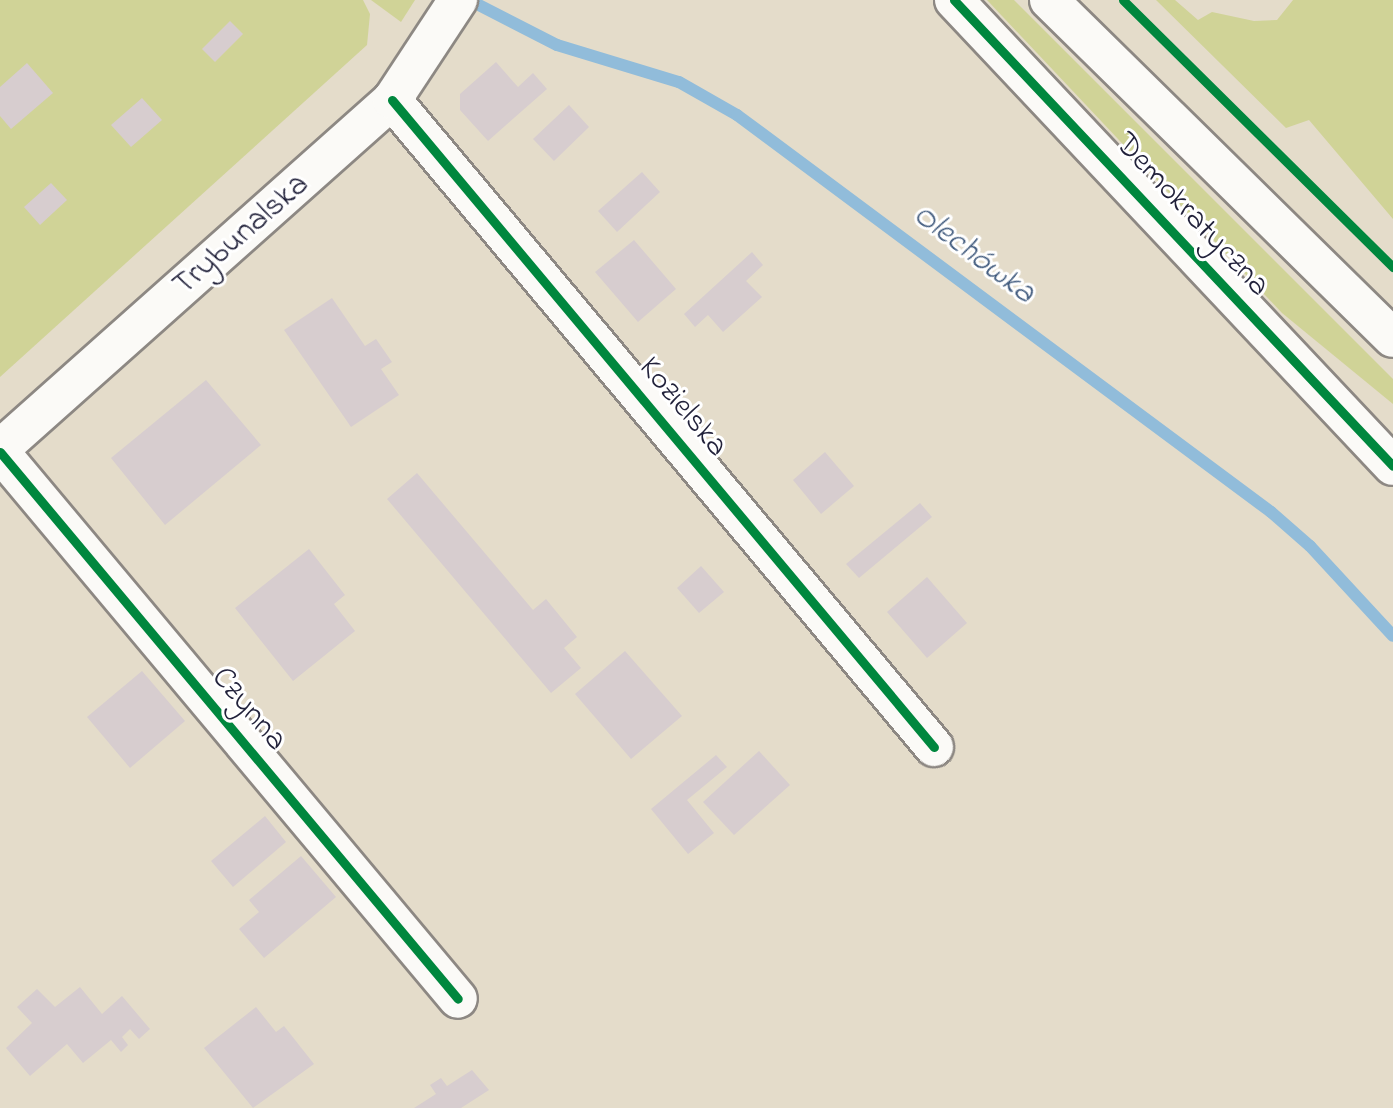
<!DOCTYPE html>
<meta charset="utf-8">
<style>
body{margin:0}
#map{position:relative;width:1393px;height:1108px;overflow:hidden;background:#e4dcca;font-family:"Indie Flower",sans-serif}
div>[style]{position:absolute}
.green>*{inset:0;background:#d0d397}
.stream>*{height:12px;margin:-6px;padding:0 6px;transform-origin:6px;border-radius:6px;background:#91bcda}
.building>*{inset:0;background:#d7cdcf}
.roads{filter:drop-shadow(2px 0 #8d8883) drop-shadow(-2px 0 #8d8883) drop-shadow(0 2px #8d8883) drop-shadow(0 -2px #8d8883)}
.minor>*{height:38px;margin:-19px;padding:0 19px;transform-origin:19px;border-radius:19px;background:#fbfaf7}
.cycleway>*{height:9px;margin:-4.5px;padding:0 4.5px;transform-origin:4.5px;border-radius:4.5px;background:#00873e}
span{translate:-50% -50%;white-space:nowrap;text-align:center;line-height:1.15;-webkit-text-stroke:6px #fff;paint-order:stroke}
.street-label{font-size:32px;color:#22223b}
.water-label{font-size:33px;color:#405a7d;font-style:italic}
</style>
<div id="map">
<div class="green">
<div style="clip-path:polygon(0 0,363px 0,370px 14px,367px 45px,0 377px)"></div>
<div style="clip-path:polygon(371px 0,415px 0,401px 22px)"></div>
<div style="clip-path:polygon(987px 0,1014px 0,1393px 379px,1393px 404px,1282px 313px)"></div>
<div style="clip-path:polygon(1156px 0,1175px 0,1198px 20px,1212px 12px,1254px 21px,1277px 20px,1293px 0,1393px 0,1393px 219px,1309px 120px,1286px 128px)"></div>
</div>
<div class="stream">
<div style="left:469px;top:0;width:99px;rotate:27.1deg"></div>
<div style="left:557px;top:45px;width:127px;rotate:16.9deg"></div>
<div style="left:679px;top:82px;width:67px;rotate:29.6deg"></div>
<div style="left:737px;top:115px;width:665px;rotate:36.63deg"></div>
<div style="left:1271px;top:512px;width:52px;rotate:41.1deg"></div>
<div style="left:1310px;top:546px;width:122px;rotate:47.3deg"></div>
</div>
<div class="building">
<div style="clip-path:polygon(230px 21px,243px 34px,215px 62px,202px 49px)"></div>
<div style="clip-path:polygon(496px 62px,518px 87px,533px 73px,547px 89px,488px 141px,460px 110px,460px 94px)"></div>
<div style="clip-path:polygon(27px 63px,53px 93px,11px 129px,0 116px,0 87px)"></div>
<div style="clip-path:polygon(142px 98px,162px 120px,131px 147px,111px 125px)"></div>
<div style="clip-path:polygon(569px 105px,589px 127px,554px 161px,533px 139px)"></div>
<div style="clip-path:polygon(642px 172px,660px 192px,617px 232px,598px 211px)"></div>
<div style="clip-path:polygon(51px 183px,67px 200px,40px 225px,24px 207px)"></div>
<div style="clip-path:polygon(634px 240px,676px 289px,638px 322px,595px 272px)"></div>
<div style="clip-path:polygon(752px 252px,763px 265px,746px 281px,762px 297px,723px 332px,708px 315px,695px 327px,684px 314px)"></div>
<div style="clip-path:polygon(332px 298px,365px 346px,376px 339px,392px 362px,381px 369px,399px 395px,351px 427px,284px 330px)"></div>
<div style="clip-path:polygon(206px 380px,261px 445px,165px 525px,111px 458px)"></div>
<div style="clip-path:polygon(825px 452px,854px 486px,821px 514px,793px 480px)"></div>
<div style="clip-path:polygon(417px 473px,533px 610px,546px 599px,577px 637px,564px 648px,581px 668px,551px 693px,387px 499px)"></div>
<div style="clip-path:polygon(920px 503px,932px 517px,859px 578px,846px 564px)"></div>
<div style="clip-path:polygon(309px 549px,345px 595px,334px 604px,355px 631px,293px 681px,235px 608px)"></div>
<div style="clip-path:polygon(701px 566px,724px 592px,699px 613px,677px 588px)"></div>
<div style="clip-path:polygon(927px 577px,967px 623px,927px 658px,887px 612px)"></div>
<div style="clip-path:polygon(625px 651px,682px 716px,631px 759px,575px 694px)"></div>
<div style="clip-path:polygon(142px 671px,185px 721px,130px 768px,87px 717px)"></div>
<div style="clip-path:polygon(759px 751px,790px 785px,734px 835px,703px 802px)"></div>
<div style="clip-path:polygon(716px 755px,727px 767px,687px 800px,714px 833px,688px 854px,651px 809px)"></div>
<div style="clip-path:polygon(265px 816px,286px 842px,233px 887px,211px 861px)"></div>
<div style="clip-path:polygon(301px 856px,336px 897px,264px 958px,239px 929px,259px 912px,249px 900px)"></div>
<div style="clip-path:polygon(80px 987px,102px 1014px,122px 996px,150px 1029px,139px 1039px,130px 1029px,122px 1037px,128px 1045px,121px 1052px,111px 1040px,83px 1063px,67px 1044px,30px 1076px,6px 1048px,32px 1023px,17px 1007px,37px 989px,55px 1007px)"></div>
<div style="clip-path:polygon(256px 1007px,276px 1032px,284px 1026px,314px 1064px,253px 1108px,204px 1048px)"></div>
<div style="clip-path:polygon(472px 1070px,489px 1090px,461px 1108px,414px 1108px,436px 1094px,430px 1085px,441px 1078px,447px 1086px)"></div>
</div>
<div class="roads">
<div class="minor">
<div style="left:954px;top:0;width:640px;rotate:46.71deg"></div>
<div style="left:1049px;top:0;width:482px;rotate:44.5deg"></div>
<div style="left:392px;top:100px;width:844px;rotate:50.05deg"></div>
<div style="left:0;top:449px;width:525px;rotate:-41.68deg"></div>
<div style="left:392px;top:100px;width:120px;rotate:-56.6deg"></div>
<div style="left:0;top:452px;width:713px;rotate:50.06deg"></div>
</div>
</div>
<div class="cycleway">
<div style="left:954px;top:0;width:640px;rotate:46.71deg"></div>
<div style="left:1123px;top:0;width:380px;rotate:44.7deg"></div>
<div style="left:392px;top:100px;width:844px;rotate:50.05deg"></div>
<div style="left:0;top:452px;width:713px;rotate:50.06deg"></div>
</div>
<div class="street-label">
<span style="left:1191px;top:216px;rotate:47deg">Demokratyczna</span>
<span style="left:242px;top:236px;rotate:-41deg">Trybunalska</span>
<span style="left:682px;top:408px;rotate:50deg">Kozielska</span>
<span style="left:248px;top:710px;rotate:50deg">Czynna</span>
</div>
<div class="water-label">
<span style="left:973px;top:255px;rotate:37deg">Olechówka</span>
</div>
</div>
